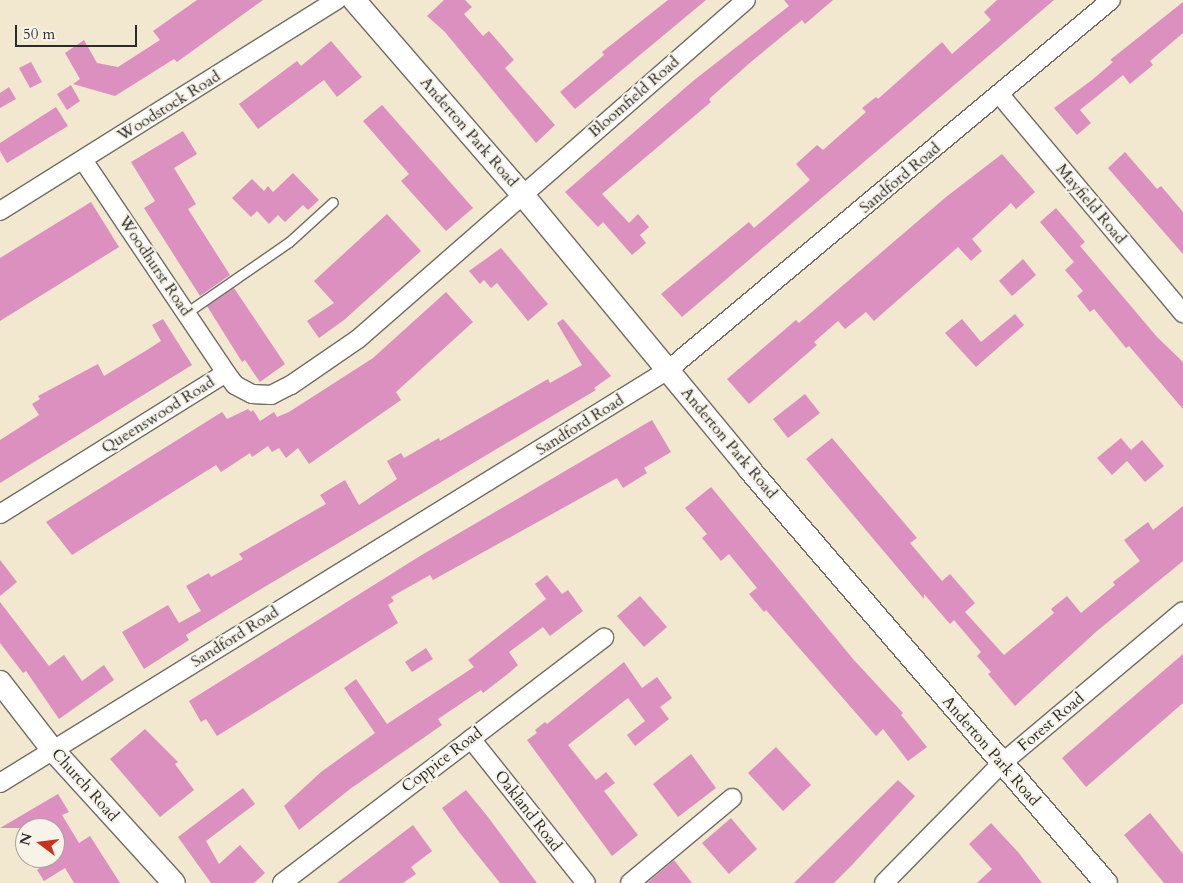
<!DOCTYPE html>
<style>
body{margin:0}
#map{position:relative;width:1183px;height:883px;overflow:hidden;background:#f2e7cf;font-family:Cardo,serif}
div>[style]{position:absolute}
.building>*{inset:0;background:#dc90bf}
.roads{filter:drop-shadow(1px 0 #716d64) drop-shadow(-1px 0 #716d64) drop-shadow(0 1px #716d64) drop-shadow(0 -1px #716d64)}
.service>*{height:9px;margin:-4.5px;padding:0 4.5px;transform-origin:4.5px;border-radius:4.5px;background:#fff}
.minor>*{height:18px;margin:-9px;padding:0 9px;transform-origin:9px;border-radius:9px;background:#fff}
.tertiary>*{height:22px;margin:-11px;padding:0 11px;transform-origin:11px;border-radius:11px;background:#fff}
span{translate:-50% -50%;white-space:nowrap;text-align:center;line-height:1.15;-webkit-text-stroke:4.5px #f7f3e8;paint-order:stroke}
.street-label{font-size:16px;color:#2b2b2b}
.north{position:absolute;left:15px;top:818px;width:50px;height:50px;box-sizing:border-box;background:#f7f3e8;border:1px solid #a5a39c;border-radius:50%;rotate:285deg;font-size:14px;font-weight:700;line-height:20px;text-align:center;color:#2b2b2b}
.north::after{content:'';display:block;margin:auto;width:18px;height:22px;background:#c8321e;clip-path:polygon(50% 0,100% 100%,50% 72%,0 100%)}
.scale{position:absolute;left:15px;top:25px;width:122px;height:22px;box-sizing:border-box;border:2px solid #2b2b2b;border-top:0;padding-left:6px;font-size:15px;line-height:18px;white-space:nowrap;color:#2b2b2b;-webkit-text-stroke:4px #f7f3e8;paint-order:stroke}
</style>
<div id="map">
<div class="building">
<div style="clip-path:polygon(197px 0,263px 0,177px 62px,174px 59px,115px 96px,73px 84px,80px 79px,65px 53px,84px 40px,97px 63px,118px 67px,160px 40px,153px 31px)"></div>
<div style="clip-path:polygon(444px 0,465px 0,472px 7px,464px 14px,483px 36px,489px 31px,514px 60px,505px 68px,555px 125px,536px 143px,445px 32px,427px 16px)"></div>
<div style="clip-path:polygon(668px 0,706px 0,575px 109px,560px 92px,604px 55px,602px 52px)"></div>
<div style="clip-path:polygon(784px 0,833px 0,805px 24px,802px 20px,752px 61px,709px 99px,711px 102px,602px 194px,629px 223px,638px 214px,649px 227px,640px 235px,646px 243px,632px 255px,603px 222px,598px 227px,565px 192px,693px 81px,789px 6px)"></div>
<div style="clip-path:polygon(997px 0,1054px 0,682px 317px,661px 294px,749px 222px,754px 228px,810px 180px,796px 164px,817px 145px,823px 150px,866px 112px,862px 108px,876px 97px,878px 99px,942px 42px,952px 54px,991px 20px,984px 12px)"></div>
<div style="clip-path:polygon(1183px 2px,1183px 33px,1150px 61px,1153px 65px,1130px 84px,1123px 75px,1080px 110px,1091px 123px,1077px 135px,1054px 108px,1092px 80px,1113px 62px,1110px 60px)"></div>
<div style="clip-path:polygon(331px 41px,362px 77px,337px 97px,324px 80px,258px 129px,239px 104px,297px 61px,301px 66px)"></div>
<div style="clip-path:polygon(31px 62px,42px 82px,30px 88px,19px 68px)"></div>
<div style="clip-path:polygon(71px 85px,80px 101px,67px 110px,57px 94px)"></div>
<div style="clip-path:polygon(9px 87px,16px 99px,0 108px,0 93px)"></div>
<div style="clip-path:polygon(382px 105px,473px 208px,446px 231px,401px 181px,409px 174px,363px 121px)"></div>
<div style="clip-path:polygon(56px 107px,68px 126px,7px 163px,0 151px,0 143px)"></div>
<div style="clip-path:polygon(183px 131px,197px 154px,174px 168px,196px 204px,188px 209px,230px 275px,200px 296px,144px 208px,155px 201px,131px 162px)"></div>
<div style="clip-path:polygon(1125px 152px,1157px 189px,1161px 186px,1183px 212px,1183px 254px,1108px 168px)"></div>
<div style="clip-path:polygon(1002px 154px,1035px 192px,1016px 209px,1011px 203px,972px 239px,982px 251px,971px 261px,958px 247px,874px 321px,866px 312px,845px 329px,838px 321px,814px 342px,817px 345px,749px 404px,727px 379px,796px 320px,799px 323px,946px 197px)"></div>
<div style="clip-path:polygon(293px 173px,319px 200px,308px 210px,303px 205px,285px 222px,278px 215px,269px 224px,257px 211px,251px 217px,232px 198px,252px 179px,264px 191px,268px 186px,273px 192px)"></div>
<div style="clip-path:polygon(91px 202px,119px 247px,0 321px,0 258px)"></div>
<div style="clip-path:polygon(1056px 208px,1085px 242px,1080px 246px,1157px 337px,1183px 362px,1183px 409px,1129px 346px,1126px 348px,1094px 309px,1090px 312px,1077px 296px,1083px 291px,1065px 270px,1074px 262px,1040px 222px)"></div>
<div style="clip-path:polygon(387px 214px,421px 251px,344px 320px,319px 338px,307px 321px,334px 303px,314px 281px)"></div>
<div style="clip-path:polygon(501px 248px,548px 304px,528px 321px,497px 283px,491px 288px,484px 280px,480px 284px,469px 271px)"></div>
<div style="clip-path:polygon(1023px 259px,1036px 275px,1012px 296px,999px 281px)"></div>
<div style="clip-path:polygon(234px 288px,285px 364px,260px 382px,245px 360px,242px 362px,207px 306px)"></div>
<div style="clip-path:polygon(446px 292px,473px 322px,396px 392px,401px 400px,309px 464px,298px 448px,286px 458px,279px 448px,272px 452px,268px 446px,252px 457px,250px 453px,221px 472px,216px 465px,72px 555px,46px 522px,222px 412px,227px 419px,248px 409px,251px 412px,253px 410px,260px 421px,274px 412px,277px 417px,289px 412px,373px 358px)"></div>
<div style="clip-path:polygon(1015px 314px,1024px 325px,976px 367px,945px 333px,962px 319px,981px 342px)"></div>
<div style="clip-path:polygon(163px 319px,192px 365px,0 483px,0 440px,39px 415px,32px 404px,40px 399px,38px 396px,98px 364px,104px 376px,147px 350px,161px 341px,152px 325px)"></div>
<div style="clip-path:polygon(563px 319px,611px 376px,594px 388px,596px 390px,256px 592px,186px 635px,189px 640px,144px 669px,122px 632px,168px 605px,179px 623px,201px 611px,186px 586px,209px 573px,211px 577px,243px 559px,239px 554px,326px 504px,320px 495px,345px 480px,359px 505px,397px 479px,387px 461px,401px 453px,404px 458px,439px 438px,440px 441px,548px 379px,550px 383px,582px 365px,557px 323px)"></div>
<div style="clip-path:polygon(805px 394px,820px 413px,788px 438px,773px 419px)"></div>
<div style="clip-path:polygon(652px 420px,671px 452px,644px 468px,647px 473px,623px 488px,617px 478px,433px 580px,430px 575px,391px 597px,394px 601px,388px 605px,398px 623px,217px 736px,206px 719px,201px 722px,189px 701px,420px 556px)"></div>
<div style="clip-path:polygon(832px 438px,917px 538px,910px 543px,942px 581px,950px 574px,975px 603px,965px 612px,1004px 655px,1054px 613px,1051px 609px,1067px 596px,1081px 613px,1115px 585px,1113px 582px,1140px 561px,1124px 540px,1148px 522px,1153px 530px,1183px 506px,1183px 561px,1097px 631px,1015px 706px,988px 674px,991px 672px,977px 656px,981px 652px,954px 620px,950px 624px,924px 594px,924px 599px,806px 459px)"></div>
<div style="clip-path:polygon(1121px 438px,1131px 450px,1142px 440px,1164px 466px,1145px 482px,1127px 461px,1112px 475px,1097px 458px)"></div>
<div style="clip-path:polygon(711px 487px,853px 659px,903px 713px,901px 715px,927px 747px,908px 761px,883px 729px,876px 736px,766px 610px,764px 612px,749px 594px,757px 588px,729px 554px,721px 561px,702px 538px,707px 534px,685px 508px)"></div>
<div style="clip-path:polygon(0 560px,17px 582px,0 596px)"></div>
<div style="clip-path:polygon(547px 575px,562px 594px,568px 590px,583px 611px,550px 636px,543px 627px,509px 652px,518px 665px,509px 673px,483px 693px,481px 690px,438px 719px,442px 725px,350px 789px,299px 830px,284px 806px,321px 772px,375px 733px,344px 688px,356px 679px,387px 724px,474px 667px,468px 660px,546px 599px,535px 584px)"></div>
<div style="clip-path:polygon(640px 596px,667px 627px,644px 647px,617px 616px)"></div>
<div style="clip-path:polygon(0 602px,49px 666px,64px 655px,82px 681px,104px 665px,114px 680px,59px 719px,26px 671px,23px 673px,0 643px)"></div>
<div style="clip-path:polygon(426px 648px,433px 659px,412px 672px,405px 662px)"></div>
<div style="clip-path:polygon(1183px 654px,1183px 703px,1086px 787px,1062px 758px)"></div>
<div style="clip-path:polygon(624px 662px,642px 688px,657px 677px,672px 698px,660px 707px,669px 719px,635px 746px,627px 735px,645px 721px,628px 698px,568px 745px,596px 780px,606px 772px,615px 783px,604px 791px,638px 835px,612px 856px,527px 740px,537px 733px,535px 730px,545px 722px,547px 724px)"></div>
<div style="clip-path:polygon(145px 729px,178px 762px,175px 764px,194px 790px,160px 817px,110px 759px)"></div>
<div style="clip-path:polygon(776px 747px,811px 785px,783px 811px,748px 773px)"></div>
<div style="clip-path:polygon(691px 754px,716px 788px,678px 817px,653px 784px)"></div>
<div style="clip-path:polygon(898px 780px,915px 796px,852px 865px,834px 883px,794px 883px)"></div>
<div style="clip-path:polygon(243px 788px,255px 804px,206px 841px,219px 864px,240px 845px,265px 873px,254px 883px,211px 883px,178px 837px)"></div>
<div style="clip-path:polygon(466px 790px,488px 817px,537px 883px,500px 883px,459px 832px,442px 808px)"></div>
<div style="clip-path:polygon(58px 794px,69px 812px,62px 815px,79px 843px,90px 836px,120px 883px,74px 883px,65px 868px,44px 881px,37px 870px,55px 858px,55px 828px,0 828px)"></div>
<div style="clip-path:polygon(1150px 813px,1183px 854px,1183px 883px,1164px 883px,1124px 835px)"></div>
<div style="clip-path:polygon(731px 818px,757px 849px,729px 874px,702px 843px)"></div>
<div style="clip-path:polygon(991px 823px,1018px 852px,1042px 883px,977px 883px,992px 869px,969px 844px)"></div>
<div style="clip-path:polygon(413px 825px,432px 851px,411px 867px,416px 874px,403px 883px,337px 883px)"></div>
<div style="clip-path:polygon(674px 860px,692px 883px,647px 883px)"></div>
</div>
<div class="roads">
<div class="service">
<div style="left:186px;top:313px;width:125px;rotate:-34.6deg"></div>
<div style="left:289px;top:242px;width:59px;rotate:-42.3deg"></div>
</div>
<div class="minor">
<div style="left:1000px;top:95px;width:285px;rotate:50deg"></div>
<div style="left:83px;top:160px;width:257px;rotate:56.1deg"></div>
<div style="left:0;top:211px;width:398px;rotate:-32.1deg"></div>
<div style="left:0;top:514px;width:266px;rotate:-32deg"></div>
<div style="left:226px;top:373px;width:15px;rotate:53deg"></div>
<div style="left:235px;top:385px;width:19px;rotate:28deg"></div>
<div style="left:252px;top:394px;width:19px;rotate:3deg"></div>
<div style="left:271px;top:395px;width:22px;rotate:-27deg"></div>
<div style="left:291px;top:385px;width:81px;rotate:-34.5deg"></div>
<div style="left:358px;top:339px;width:515px;rotate:-41.14deg"></div>
<div style="left:471px;top:739px;width:184px;rotate:51.4deg"></div>
<div style="left:0;top:783px;width:785px;rotate:-31.73deg"></div>
<div style="left:668px;top:370px;width:577px;rotate:-39.87deg"></div>
<div style="left:282px;top:883px;width:405px;rotate:-37.3deg"></div>
<div style="left:630px;top:883px;width:133px;rotate:-39.8deg"></div>
<div style="left:884px;top:883px;width:168px;rotate:-45.5deg"></div>
<div style="left:1002px;top:763px;width:236px;rotate:-40deg"></div>
</div>
<div class="tertiary">
<div style="left:354px;top:0;width:257px;rotate:49.1deg"></div>
<div style="left:522px;top:194px;width:358px;rotate:50.4deg"></div>
<div style="left:750px;top:470px;width:545px;rotate:49.24deg"></div>
<div style="left:0;top:682px;width:85px;rotate:52.2deg"></div>
<div style="left:52px;top:749px;width:181px;rotate:47.7deg"></div>
</div>
</div>
<div class="street-label">
<span style="left:634px;top:97px;rotate:-41deg">Bloomfield Road</span>
<span style="left:169px;top:106px;rotate:-32deg">Woodstock Road</span>
<span style="left:469px;top:132px;rotate:49deg">Anderton Park Road</span>
<span style="left:900px;top:178px;rotate:-40deg">Sandford Road</span>
<span style="left:1091px;top:204px;rotate:50deg">Mayfield Road</span>
<span style="left:155px;top:266px;rotate:56deg">Woodhurst Road</span>
<span style="left:158px;top:415px;rotate:-32deg">Queenswood Road</span>
<span style="left:580px;top:425px;rotate:-32deg">Sandford Road</span>
<span style="left:729px;top:443px;rotate:50deg">Anderton Park Road</span>
<span style="left:235px;top:637px;rotate:-32deg">Sandford Road</span>
<span style="left:1051px;top:722px;rotate:-40deg">Forest Road</span>
<span style="left:991px;top:751px;rotate:49deg">Anderton Park Road</span>
<span style="left:442px;top:760px;rotate:-37deg">Coppice Road</span>
<span style="left:85px;top:785px;rotate:48deg">Church Road</span>
<span style="left:528px;top:811px;rotate:52deg">Oakland Road</span>
</div>
<div class="north">N</div>
<div class="scale">50 m</div>
</div>
